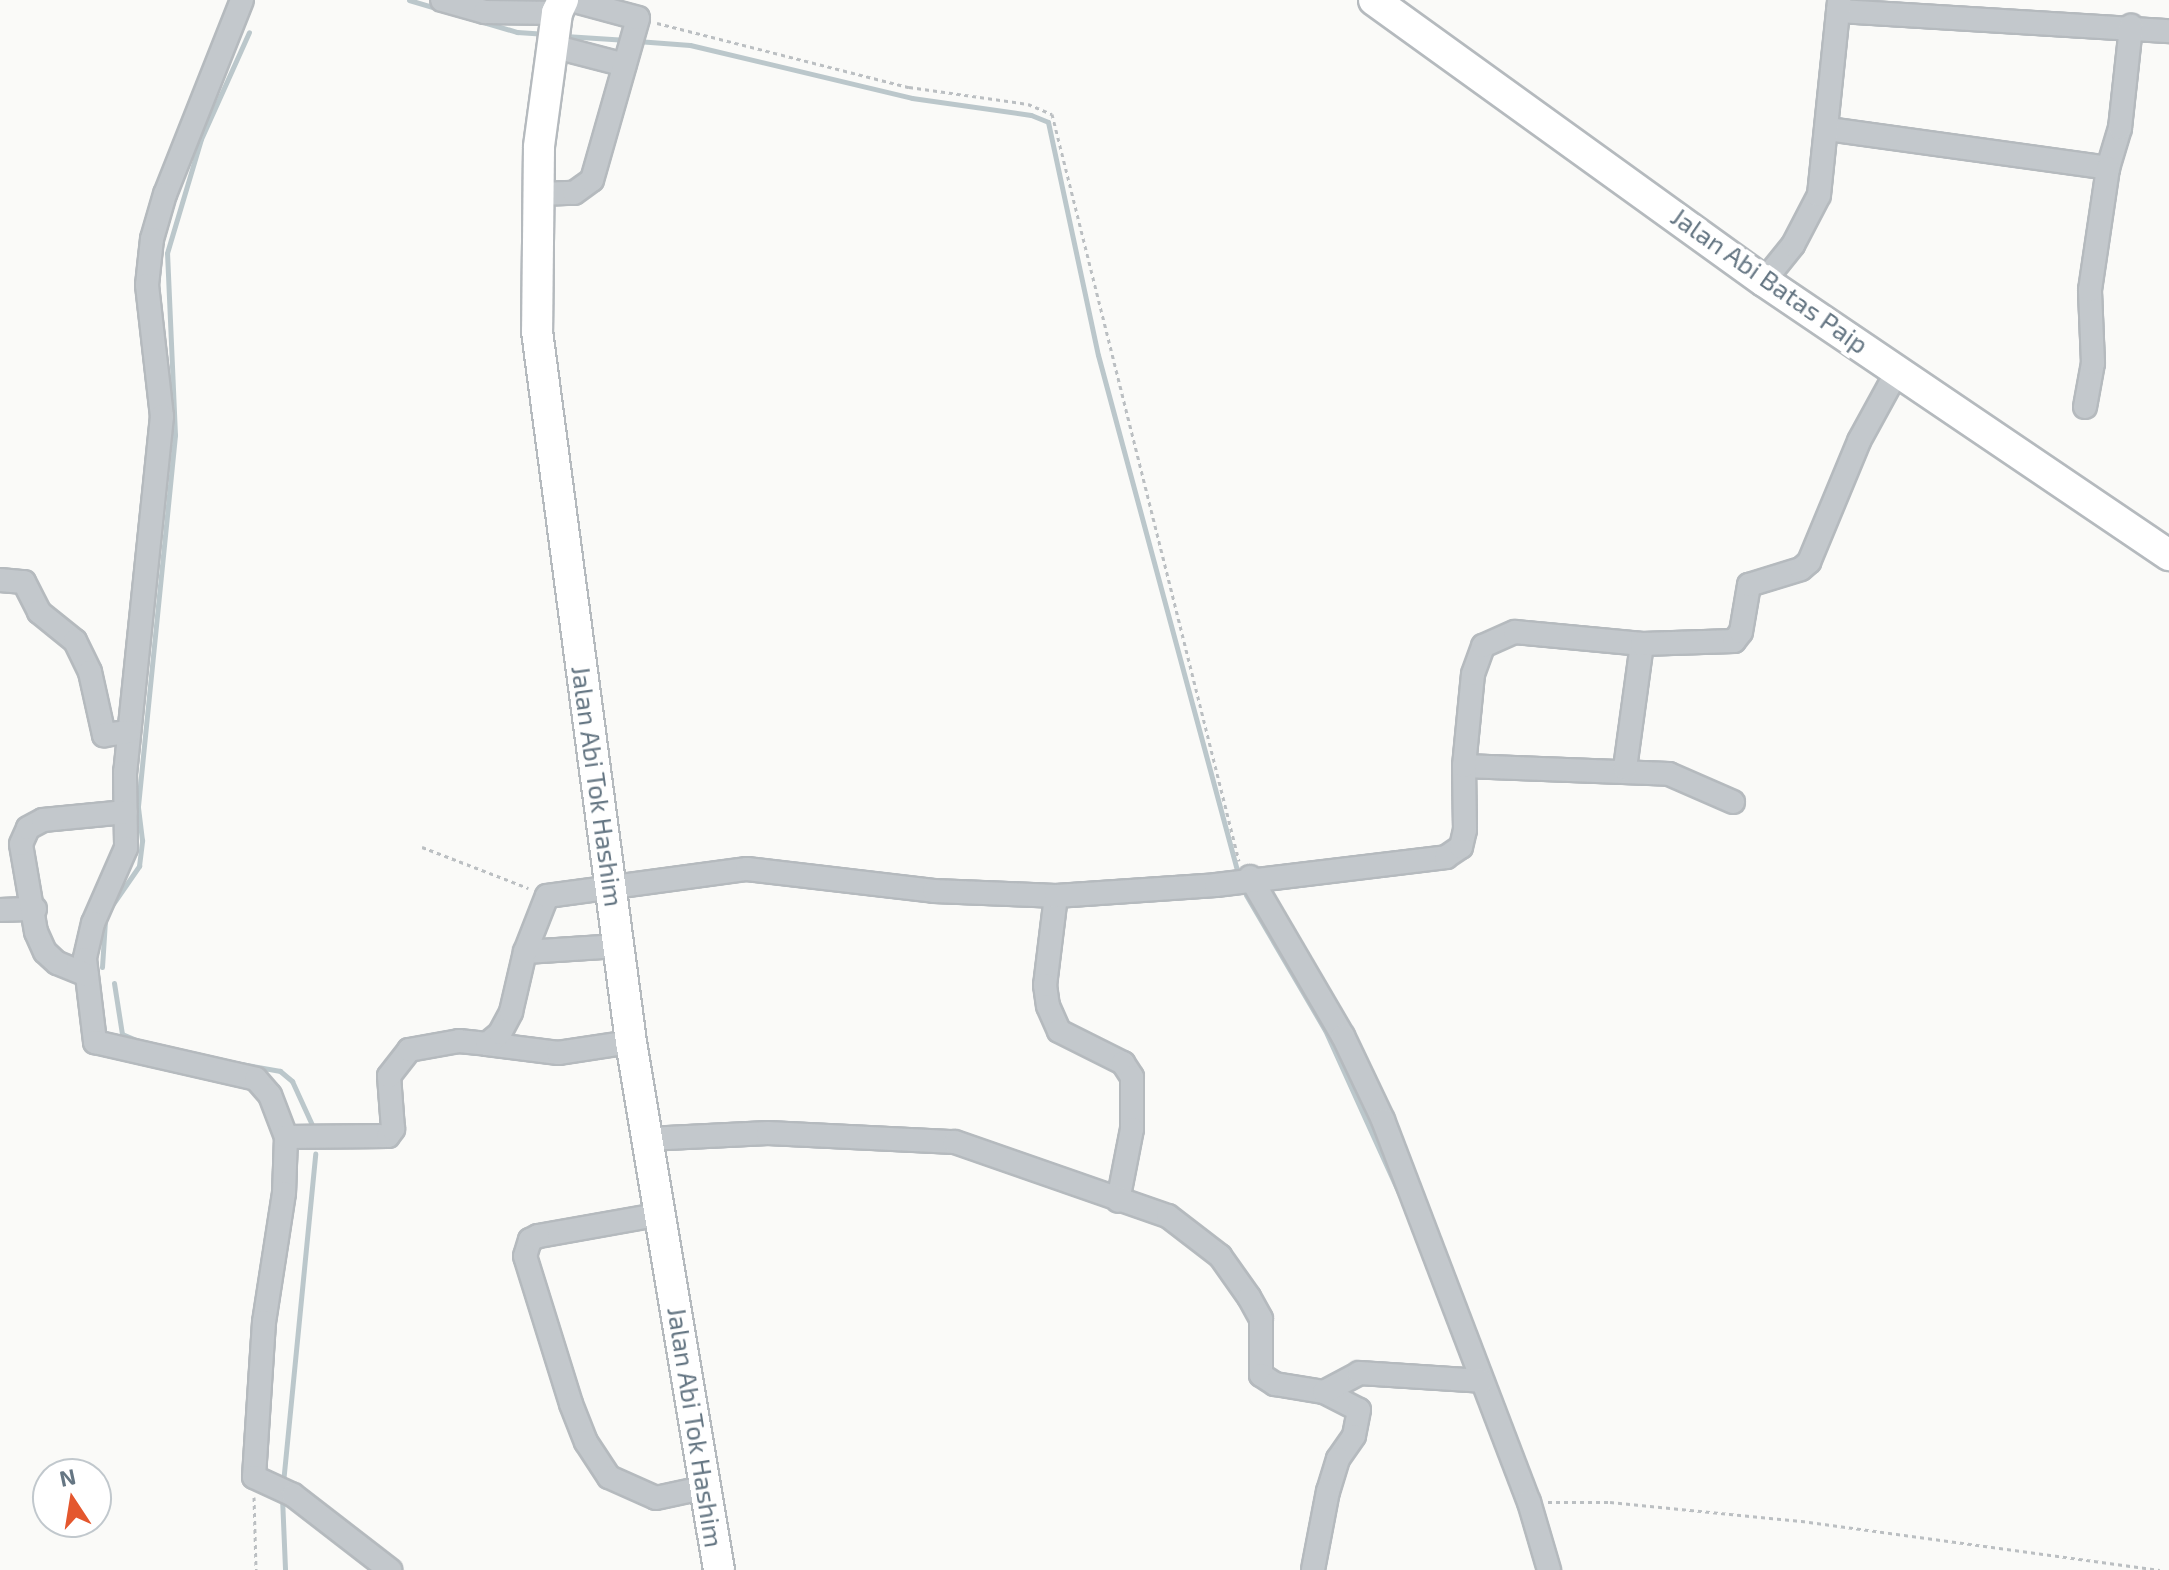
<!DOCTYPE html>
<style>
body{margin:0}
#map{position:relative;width:2169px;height:1570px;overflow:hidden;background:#fafaf8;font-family:"Exo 2",sans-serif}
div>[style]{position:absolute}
.stream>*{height:5px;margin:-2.5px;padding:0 2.5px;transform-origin:2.5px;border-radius:2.5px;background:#bbc7cb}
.path>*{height:3px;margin-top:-1.5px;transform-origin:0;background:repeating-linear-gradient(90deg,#bbbfc2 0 4px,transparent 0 8px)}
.roads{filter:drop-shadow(2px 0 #b5babe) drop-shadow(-2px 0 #b5babe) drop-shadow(0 2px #b5babe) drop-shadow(0 -2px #b5babe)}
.minor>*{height:22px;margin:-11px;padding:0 11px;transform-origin:11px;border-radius:11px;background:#c3c8cc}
.major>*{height:30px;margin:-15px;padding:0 15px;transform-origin:15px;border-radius:15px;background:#fff}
span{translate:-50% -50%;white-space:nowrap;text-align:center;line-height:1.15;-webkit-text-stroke:8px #fff;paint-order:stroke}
.street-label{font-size:26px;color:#657683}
.north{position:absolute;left:32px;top:1458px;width:80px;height:80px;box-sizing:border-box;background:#fff;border:2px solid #c1c8cd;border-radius:50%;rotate:348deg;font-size:22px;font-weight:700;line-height:32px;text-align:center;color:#657683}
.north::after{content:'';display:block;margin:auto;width:28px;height:36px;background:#e4572e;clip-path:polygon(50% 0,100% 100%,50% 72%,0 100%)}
</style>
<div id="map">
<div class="stream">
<div style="left:409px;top:0;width:113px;rotate:16.5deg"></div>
<div style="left:517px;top:32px;width:26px;rotate:4deg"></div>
<div style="left:565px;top:36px;width:62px;rotate:3.7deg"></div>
<div style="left:637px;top:41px;width:53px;rotate:4.3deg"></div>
<div style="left:690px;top:45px;width:228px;rotate:13.4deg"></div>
<div style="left:912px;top:98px;width:120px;rotate:8.1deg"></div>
<div style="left:1031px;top:115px;width:18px;rotate:22deg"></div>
<div style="left:1048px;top:122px;width:238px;rotate:77.9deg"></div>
<div style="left:1098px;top:355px;width:538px;rotate:74.9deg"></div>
<div style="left:1246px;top:895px;width:156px;rotate:59.7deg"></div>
<div style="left:1325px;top:1030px;width:179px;rotate:65.6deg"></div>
<div style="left:108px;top:911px;width:55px;rotate:-55.4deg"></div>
<div style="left:139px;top:866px;width:26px;rotate:-83deg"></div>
<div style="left:142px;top:840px;width:34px;rotate:-97deg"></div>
<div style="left:138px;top:806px;width:373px;rotate:-84.3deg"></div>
<div style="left:175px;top:435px;width:182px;rotate:-92.5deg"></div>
<div style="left:167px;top:253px;width:119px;rotate:-73.4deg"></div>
<div style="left:201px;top:139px;width:117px;rotate:-65.8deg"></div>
<div style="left:102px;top:967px;width:47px;rotate:-86.3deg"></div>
<div style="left:114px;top:983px;width:52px;rotate:81.1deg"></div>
<div style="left:122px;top:1034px;width:23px;rotate:23deg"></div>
<div style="left:235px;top:1063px;width:46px;rotate:10.1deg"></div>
<div style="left:280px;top:1071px;width:16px;rotate:40deg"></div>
<div style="left:292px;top:1081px;width:53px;rotate:65.4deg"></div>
<div style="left:283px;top:1483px;width:331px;rotate:-84.4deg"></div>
<div style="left:282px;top:1497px;width:73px;rotate:87.6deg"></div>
</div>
<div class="path">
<div style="left:657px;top:23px;width:260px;rotate:14.3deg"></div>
<div style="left:909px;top:87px;width:120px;rotate:8.1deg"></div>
<div style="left:1028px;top:104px;width:26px;rotate:23deg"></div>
<div style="left:1052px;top:114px;width:770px;rotate:75.95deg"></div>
<div style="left:422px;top:847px;width:114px;rotate:21.1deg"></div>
<div style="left:254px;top:1497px;width:73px;rotate:88.4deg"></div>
<div style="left:1548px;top:1502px;width:62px"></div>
<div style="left:1610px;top:1502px;width:200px;rotate:5.7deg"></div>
<div style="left:1809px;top:1522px;width:354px;rotate:7.8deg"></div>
</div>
<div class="roads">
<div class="minor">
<div style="left:242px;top:0;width:209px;rotate:111.6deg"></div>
<div style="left:165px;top:194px;width:47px;rotate:106.1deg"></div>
<div style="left:152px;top:239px;width:46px;rotate:96.2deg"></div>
<div style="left:147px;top:285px;width:132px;rotate:83.5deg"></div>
<div style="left:162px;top:416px;width:358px;rotate:95.9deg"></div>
<div style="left:125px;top:772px;width:76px;rotate:89.2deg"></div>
<div style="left:126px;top:848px;width:82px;rotate:113.7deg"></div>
<div style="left:93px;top:923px;width:37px;rotate:103deg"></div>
<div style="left:85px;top:959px;width:84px;rotate:83.1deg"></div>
<div style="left:95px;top:1042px;width:165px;rotate:12.9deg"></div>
<div style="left:256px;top:1079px;width:21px;rotate:49deg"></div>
<div style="left:270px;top:1095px;width:45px;rotate:69.1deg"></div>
<div style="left:286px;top:1137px;width:56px;rotate:92deg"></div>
<div style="left:284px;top:1193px;width:131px;rotate:98.8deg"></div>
<div style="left:264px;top:1322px;width:155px;rotate:93.7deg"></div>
<div style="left:254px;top:1477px;width:43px;rotate:24.8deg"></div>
<div style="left:293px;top:1495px;width:123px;rotate:37.7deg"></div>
<div style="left:442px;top:0;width:45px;rotate:15.6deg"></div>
<div style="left:485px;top:12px;width:72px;rotate:0.8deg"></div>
<div style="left:1838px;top:11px;width:332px;rotate:3.5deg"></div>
<div style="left:552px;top:46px;width:75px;rotate:14.6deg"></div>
<div style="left:1828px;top:129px;width:283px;rotate:7.9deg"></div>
<div style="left:2108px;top:168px;width:42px;rotate:-73.3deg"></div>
<div style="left:2120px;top:128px;width:103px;rotate:-83.8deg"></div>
<div style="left:538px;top:194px;width:36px;rotate:-2deg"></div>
<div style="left:574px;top:193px;width:22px;rotate:-36deg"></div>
<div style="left:592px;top:180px;width:168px;rotate:-74.1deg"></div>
<div style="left:638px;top:18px;width:69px;rotate:-165deg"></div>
<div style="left:1764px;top:281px;width:46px;rotate:-51.1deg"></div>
<div style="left:1793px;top:245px;width:56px;rotate:-62.5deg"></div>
<div style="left:1819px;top:195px;width:196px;rotate:-84.1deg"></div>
<div style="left:2085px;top:407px;width:45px;rotate:-79.7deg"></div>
<div style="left:2093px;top:363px;width:73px;rotate:-92.4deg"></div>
<div style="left:2090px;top:290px;width:123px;rotate:-81.6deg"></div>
<div style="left:0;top:580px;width:24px;rotate:5deg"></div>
<div style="left:24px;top:582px;width:34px;rotate:63deg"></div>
<div style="left:39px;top:612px;width:46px;rotate:38.9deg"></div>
<div style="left:75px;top:641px;width:34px;rotate:64deg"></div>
<div style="left:90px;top:672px;width:65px;rotate:77.5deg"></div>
<div style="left:104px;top:735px;width:25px;rotate:-7deg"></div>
<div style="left:1464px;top:766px;width:205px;rotate:2.2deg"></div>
<div style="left:1669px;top:774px;width:70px;rotate:23.6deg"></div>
<div style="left:1625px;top:768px;width:125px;rotate:-82.2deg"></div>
<div style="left:1250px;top:877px;width:184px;rotate:59.7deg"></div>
<div style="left:1343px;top:1036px;width:93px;rotate:64.5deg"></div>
<div style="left:1383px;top:1120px;width:409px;rotate:69.1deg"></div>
<div style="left:1529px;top:1502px;width:71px;rotate:73.6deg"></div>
<div style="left:1056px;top:896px;width:90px;rotate:97deg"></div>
<div style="left:1045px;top:985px;width:21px;rotate:82deg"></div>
<div style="left:1048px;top:1006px;width:27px;rotate:66deg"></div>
<div style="left:1059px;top:1031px;width:72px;rotate:26.6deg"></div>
<div style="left:1123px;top:1063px;width:17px;rotate:57deg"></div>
<div style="left:1132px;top:1077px;width:52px;rotate:90deg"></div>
<div style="left:1132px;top:1129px;width:73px;rotate:101deg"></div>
<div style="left:0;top:910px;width:35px;rotate:-2deg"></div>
<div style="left:525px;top:952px;width:94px;rotate:-3.7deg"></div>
<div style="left:87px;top:975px;width:32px;rotate:-158deg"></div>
<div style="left:57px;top:963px;width:16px;rotate:-137deg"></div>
<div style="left:45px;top:952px;width:22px;rotate:-114deg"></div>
<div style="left:36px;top:932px;width:89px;rotate:-99.7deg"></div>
<div style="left:21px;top:844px;width:17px;rotate:-66deg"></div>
<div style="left:28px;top:828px;width:17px;rotate:-28deg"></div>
<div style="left:43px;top:820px;width:83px;rotate:-5.5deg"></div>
<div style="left:487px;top:1044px;width:72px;rotate:7.2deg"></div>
<div style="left:558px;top:1053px;width:74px;rotate:-8.6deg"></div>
<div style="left:286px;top:1137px;width:102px;rotate:-0.6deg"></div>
<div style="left:388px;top:1136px;width:9px;rotate:-54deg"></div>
<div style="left:393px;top:1129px;width:53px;rotate:-94.3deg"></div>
<div style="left:389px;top:1076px;width:33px;rotate:-52deg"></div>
<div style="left:409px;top:1050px;width:51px;rotate:-10.2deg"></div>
<div style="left:459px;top:1041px;width:28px;rotate:6deg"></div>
<div style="left:487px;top:1044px;width:17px;rotate:-40deg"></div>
<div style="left:500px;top:1033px;width:24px;rotate:-62deg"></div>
<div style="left:511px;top:1012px;width:62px;rotate:-76.9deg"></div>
<div style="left:525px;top:952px;width:60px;rotate:-68.6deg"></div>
<div style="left:547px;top:896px;width:202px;rotate:-7.7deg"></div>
<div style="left:747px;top:869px;width:188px;rotate:6.7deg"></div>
<div style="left:934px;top:891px;width:122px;rotate:2.3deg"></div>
<div style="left:1056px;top:896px;width:160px;rotate:-3.9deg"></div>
<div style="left:1216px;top:885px;width:232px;rotate:-6.9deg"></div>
<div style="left:1446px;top:857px;width:18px;rotate:-34deg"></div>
<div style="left:1461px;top:847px;width:17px;rotate:-77deg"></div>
<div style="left:1465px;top:830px;width:64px;rotate:-90.9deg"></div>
<div style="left:1464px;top:766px;width:92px;rotate:-84.4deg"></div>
<div style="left:1473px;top:674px;width:30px;rotate:-70deg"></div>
<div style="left:1483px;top:646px;width:35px;rotate:-24deg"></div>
<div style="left:1515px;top:632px;width:128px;rotate:5.4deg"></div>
<div style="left:1642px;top:644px;width:92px;rotate:-1.9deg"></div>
<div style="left:1734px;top:641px;width:11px;rotate:-52deg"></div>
<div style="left:1741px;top:632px;width:48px;rotate:-80.3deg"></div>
<div style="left:1749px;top:585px;width:54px;rotate:-17.1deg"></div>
<div style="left:1801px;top:569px;width:11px;rotate:-41deg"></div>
<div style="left:1809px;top:562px;width:131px;rotate:-67.5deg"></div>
<div style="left:1859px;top:441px;width:83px;rotate:-61.3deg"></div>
<div style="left:647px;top:1139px;width:121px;rotate:-2.8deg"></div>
<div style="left:768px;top:1133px;width:187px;rotate:2.8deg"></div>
<div style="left:955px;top:1142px;width:225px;rotate:19.2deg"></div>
<div style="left:1168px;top:1216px;width:66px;rotate:37.6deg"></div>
<div style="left:1220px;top:1256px;width:50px;rotate:54.7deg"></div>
<div style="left:1249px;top:1297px;width:25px;rotate:61deg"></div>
<div style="left:1261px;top:1319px;width:56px;rotate:90deg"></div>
<div style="left:1261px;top:1375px;width:17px;rotate:33deg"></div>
<div style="left:1275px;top:1384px;width:50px;rotate:9.3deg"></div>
<div style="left:1324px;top:1392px;width:39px;rotate:27deg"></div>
<div style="left:1359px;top:1410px;width:26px;rotate:101deg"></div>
<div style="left:1354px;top:1436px;width:28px;rotate:125deg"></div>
<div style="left:1338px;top:1459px;width:34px;rotate:107deg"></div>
<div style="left:1328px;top:1491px;width:80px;rotate:100.8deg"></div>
<div style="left:662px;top:1214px;width:126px;rotate:169.9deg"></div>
<div style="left:538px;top:1236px;width:9px;rotate:153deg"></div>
<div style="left:530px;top:1240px;width:17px;rotate:107deg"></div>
<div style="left:525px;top:1256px;width:155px;rotate:72.7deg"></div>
<div style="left:571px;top:1404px;width:41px;rotate:68.5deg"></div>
<div style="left:586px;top:1442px;width:42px;rotate:56.7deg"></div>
<div style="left:609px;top:1477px;width:51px;rotate:24.1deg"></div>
<div style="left:656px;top:1498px;width:52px;rotate:-12.2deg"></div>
<div style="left:1324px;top:1392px;width:40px;rotate:-28deg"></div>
<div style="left:1359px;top:1373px;width:123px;rotate:3.7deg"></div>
</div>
<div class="major">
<div style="left:563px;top:0;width:14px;rotate:115deg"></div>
<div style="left:557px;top:13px;width:135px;rotate:97.7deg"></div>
<div style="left:539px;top:147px;width:184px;rotate:90.6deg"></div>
<div style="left:537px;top:331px;width:717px;rotate:82.47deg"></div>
<div style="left:631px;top:1042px;width:535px;rotate:80.54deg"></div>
<div style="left:1374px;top:0;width:481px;rotate:35.8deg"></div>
<div style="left:1764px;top:281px;width:489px;rotate:34.1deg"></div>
</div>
</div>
<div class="street-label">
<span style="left:1770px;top:280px;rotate:35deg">Jalan Abi Batas Paip</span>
<span style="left:598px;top:786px;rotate:82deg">Jalan Abi Tok Hashim</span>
<span style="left:696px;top:1427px;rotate:81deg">Jalan Abi Tok Hashim</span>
</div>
<div class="north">N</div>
</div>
